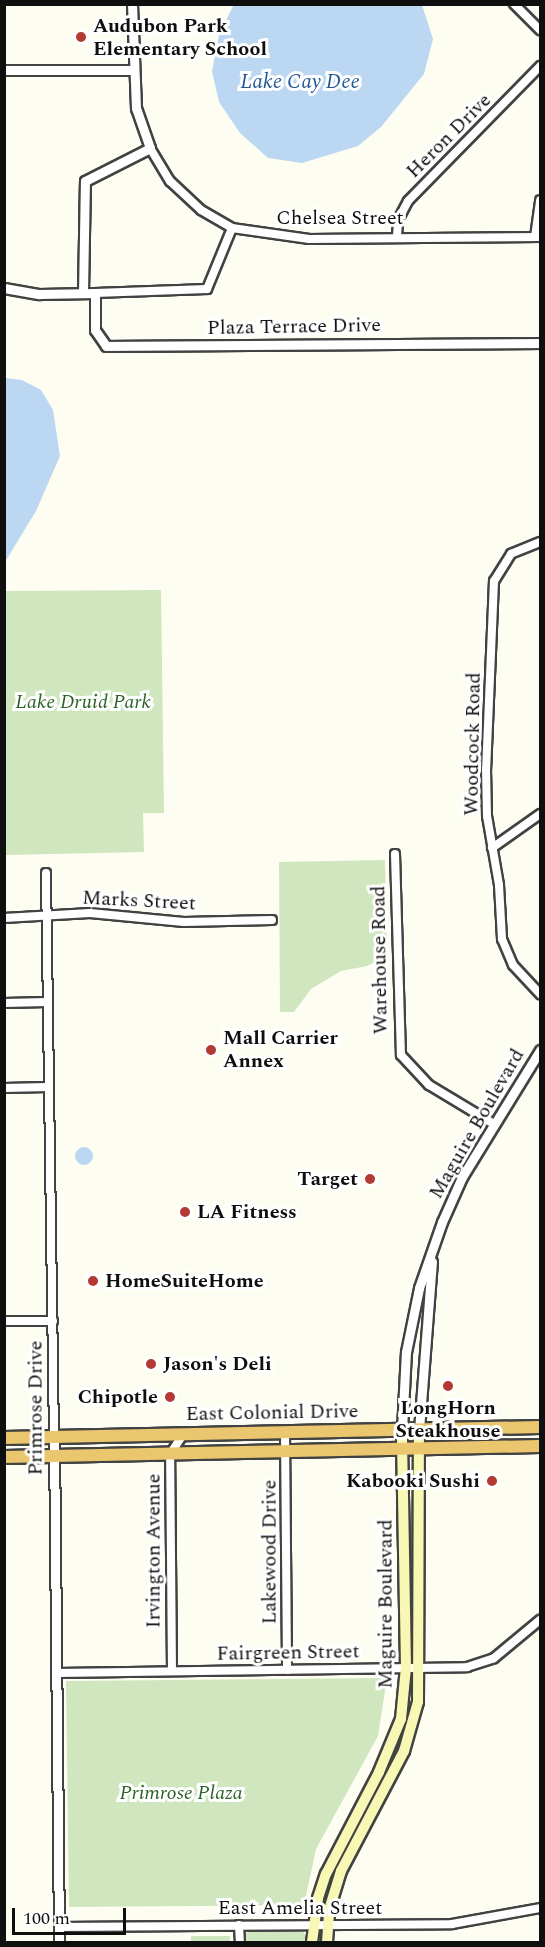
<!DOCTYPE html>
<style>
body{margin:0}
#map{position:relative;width:545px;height:1947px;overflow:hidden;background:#fefdf2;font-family:Spectral,serif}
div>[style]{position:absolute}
.green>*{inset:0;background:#cfe6be}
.water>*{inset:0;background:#bbd7f1}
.round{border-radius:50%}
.roads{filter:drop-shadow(2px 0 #424242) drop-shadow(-2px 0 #424242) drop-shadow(0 2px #424242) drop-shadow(0 -2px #424242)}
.minor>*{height:8px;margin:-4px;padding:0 4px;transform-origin:4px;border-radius:4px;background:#fff}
.tertiary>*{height:9px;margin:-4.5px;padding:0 4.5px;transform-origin:4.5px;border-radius:4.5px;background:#fff}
.secondary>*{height:10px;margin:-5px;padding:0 5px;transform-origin:5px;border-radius:5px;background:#f8f7b3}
.trunk>*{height:12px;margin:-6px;padding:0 6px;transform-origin:6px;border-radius:6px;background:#eac66e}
.dots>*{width:16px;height:16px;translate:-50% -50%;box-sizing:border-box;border:3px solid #fff;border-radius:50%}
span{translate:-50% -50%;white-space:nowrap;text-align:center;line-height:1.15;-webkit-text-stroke:6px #fff;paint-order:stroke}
.poi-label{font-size:20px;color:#0f0f0f;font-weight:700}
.left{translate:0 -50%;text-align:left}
.right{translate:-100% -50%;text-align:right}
.street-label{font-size:20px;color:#0f0f0f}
.park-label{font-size:20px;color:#2b6225;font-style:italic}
.water-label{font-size:21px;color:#235896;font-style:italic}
.frame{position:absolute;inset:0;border:6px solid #0f0f0f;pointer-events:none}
.scale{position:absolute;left:12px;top:1908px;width:114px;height:27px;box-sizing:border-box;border:3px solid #0f0f0f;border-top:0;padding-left:8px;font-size:18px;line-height:21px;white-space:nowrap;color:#0f0f0f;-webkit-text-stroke:4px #fff;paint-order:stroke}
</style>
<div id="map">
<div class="green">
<div style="clip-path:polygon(161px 590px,164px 813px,143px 813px,144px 852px,5px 855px,5px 591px)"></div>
<div style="clip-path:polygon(385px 860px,387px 956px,367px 966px,341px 971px,311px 989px,294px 1012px,280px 1012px,279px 862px)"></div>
<div style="clip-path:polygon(387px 1678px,378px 1736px,316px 1849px,304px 1905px,69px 1907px,66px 1681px)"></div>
<div style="clip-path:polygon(303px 1931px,308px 1942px,243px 1942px,243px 1935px,249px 1932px)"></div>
<div style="clip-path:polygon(191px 1936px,230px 1936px,230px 1942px,191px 1942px)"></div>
</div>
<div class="water">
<div style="clip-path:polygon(234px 4px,422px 5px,433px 39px,424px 74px,381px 127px,358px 146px,302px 163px,268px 158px,240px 133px,219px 102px,212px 71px,219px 35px)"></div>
<div style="clip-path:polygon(5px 378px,22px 380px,41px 390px,53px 410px,60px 456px,36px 511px,5px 562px)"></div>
<div class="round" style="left:75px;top:1147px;width:18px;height:18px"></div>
</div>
<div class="roads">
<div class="minor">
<div style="left:514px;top:4px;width:37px;rotate:45deg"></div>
<div style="left:150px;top:148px;width:39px;rotate:59deg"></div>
<div style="left:170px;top:181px;width:42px;rotate:43.1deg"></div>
<div style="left:201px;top:210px;width:36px;rotate:30deg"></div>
<div style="left:232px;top:228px;width:78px;rotate:8.1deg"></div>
<div style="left:309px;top:239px;width:231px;rotate:-0.5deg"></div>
<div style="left:397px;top:236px;width:16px;rotate:-86deg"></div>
<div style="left:398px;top:220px;width:21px;rotate:-62deg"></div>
<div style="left:408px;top:201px;width:189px;rotate:-45.6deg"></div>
<div style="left:535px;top:237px;width:37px;rotate:-82deg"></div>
<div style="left:95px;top:293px;width:112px;rotate:-2deg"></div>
<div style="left:207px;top:289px;width:66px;rotate:-67.7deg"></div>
<div style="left:540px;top:542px;width:31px;rotate:158deg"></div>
<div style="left:511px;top:554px;width:32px;rotate:122deg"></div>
<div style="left:494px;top:581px;width:188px;rotate:92.4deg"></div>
<div style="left:486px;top:769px;width:47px;rotate:88.8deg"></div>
<div style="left:487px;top:816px;width:70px;rotate:80.1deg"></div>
<div style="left:499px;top:885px;width:54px;rotate:86.8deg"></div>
<div style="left:502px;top:939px;width:28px;rotate:67deg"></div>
<div style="left:513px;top:965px;width:40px;rotate:47deg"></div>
<div style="left:492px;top:848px;width:59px;rotate:-35.3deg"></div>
<div style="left:395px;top:854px;width:201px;rotate:88.3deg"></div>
<div style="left:401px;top:1055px;width:41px;rotate:47deg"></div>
<div style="left:429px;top:1085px;width:76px;rotate:31deg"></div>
<div style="left:46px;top:873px;width:564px;rotate:89.19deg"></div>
<div style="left:4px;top:918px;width:86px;rotate:-3.3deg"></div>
<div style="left:90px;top:913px;width:94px;rotate:5.5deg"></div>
<div style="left:184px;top:922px;width:88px;rotate:-1.3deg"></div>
<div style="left:4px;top:1003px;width:43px;rotate:-1.3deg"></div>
<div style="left:4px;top:1088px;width:44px;rotate:-1.3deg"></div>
<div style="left:4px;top:1321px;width:49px"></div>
<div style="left:285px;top:1433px;width:237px;rotate:89.5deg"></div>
<div style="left:172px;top:1671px;width:217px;rotate:-90.5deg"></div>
<div style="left:170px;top:1454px;width:23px;rotate:-56deg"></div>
<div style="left:57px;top:1673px;width:410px;rotate:-0.8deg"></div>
<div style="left:467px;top:1667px;width:28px;rotate:-18deg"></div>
<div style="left:494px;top:1658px;width:60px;rotate:-39.6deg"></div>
<div style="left:239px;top:1925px;width:17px;rotate:87deg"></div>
<div style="left:59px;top:1927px;width:393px;rotate:-0.4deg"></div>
<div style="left:452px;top:1924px;width:89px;rotate:-10.3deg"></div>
</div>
<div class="tertiary">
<div style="left:4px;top:70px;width:128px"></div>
<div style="left:4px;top:288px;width:36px;rotate:10deg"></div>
<div style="left:39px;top:294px;width:56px;rotate:-1deg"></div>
<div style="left:95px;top:293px;width:37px;rotate:90deg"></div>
<div style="left:95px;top:330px;width:19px;rotate:55deg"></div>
<div style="left:106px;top:346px;width:434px;rotate:-0.4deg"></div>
<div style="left:83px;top:293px;width:112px;rotate:-89deg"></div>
<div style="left:85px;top:181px;width:73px;rotate:-26.9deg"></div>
<div style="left:150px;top:148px;width:42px;rotate:-109.3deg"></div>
<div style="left:136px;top:108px;width:104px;rotate:-92.2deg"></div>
<div style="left:402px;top:1430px;width:78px;rotate:-87.1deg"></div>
<div style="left:406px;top:1352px;width:65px;rotate:-78.5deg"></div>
<div style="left:419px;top:1288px;width:70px;rotate:-70.8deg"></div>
<div style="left:442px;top:1222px;width:49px;rotate:-66deg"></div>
<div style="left:462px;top:1177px;width:149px;rotate:-58.4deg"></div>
<div style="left:419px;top:1430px;width:169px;rotate:-85.6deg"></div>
<div style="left:54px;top:1437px;width:505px;rotate:89.43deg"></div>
</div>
<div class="secondary">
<div style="left:312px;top:1942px;width:44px;rotate:-82.2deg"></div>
<div style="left:318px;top:1898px;width:25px;rotate:-72deg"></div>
<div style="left:326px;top:1874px;width:115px;rotate:-62.5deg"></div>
<div style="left:379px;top:1772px;width:57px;rotate:-67.5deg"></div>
<div style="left:401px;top:1719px;width:52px;rotate:-84.5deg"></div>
<div style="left:406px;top:1667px;width:237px;rotate:-91deg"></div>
<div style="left:327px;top:1942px;width:32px;rotate:-86deg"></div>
<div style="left:329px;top:1910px;width:41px;rotate:-72.9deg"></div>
<div style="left:341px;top:1871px;width:136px;rotate:-62.3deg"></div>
<div style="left:404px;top:1751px;width:51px;rotate:-74.1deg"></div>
<div style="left:418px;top:1702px;width:272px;rotate:-89.8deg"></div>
</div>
<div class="trunk">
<div style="left:4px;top:1438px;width:536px;rotate:-1.18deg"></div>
<div style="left:4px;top:1457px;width:536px;rotate:-1.18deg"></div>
</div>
</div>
<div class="dots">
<div style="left:81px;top:37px;background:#b33a33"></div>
<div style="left:211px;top:1050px;background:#b33a33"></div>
<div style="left:370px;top:1179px;background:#b33a33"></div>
<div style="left:185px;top:1212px;background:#b33a33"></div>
<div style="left:93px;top:1281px;background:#b33a33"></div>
<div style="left:151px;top:1364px;background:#b33a33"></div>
<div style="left:448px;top:1386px;background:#b33a33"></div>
<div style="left:170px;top:1397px;background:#b33a33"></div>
<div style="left:492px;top:1481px;background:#b33a33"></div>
</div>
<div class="poi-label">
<span class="left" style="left:93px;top:38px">Audubon Park<br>Elementary School</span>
<span class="left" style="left:223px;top:1050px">Mall Carrier<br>Annex</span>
<span class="right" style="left:358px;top:1179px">Target</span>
<span class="left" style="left:197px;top:1212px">LA Fitness</span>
<span class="left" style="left:105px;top:1281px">HomeSuiteHome</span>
<span class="left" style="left:163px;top:1364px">Jason's Deli</span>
<span class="right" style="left:158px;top:1397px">Chipotle</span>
<span style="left:448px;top:1420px">LongHorn<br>Steakhouse</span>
<span class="right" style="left:480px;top:1481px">Kabooki Sushi</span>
</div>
<div class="street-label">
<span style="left:449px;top:136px;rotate:-45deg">Heron Drive</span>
<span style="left:340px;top:218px">Chelsea Street</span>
<span style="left:294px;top:327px;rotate:-1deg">Plaza Terrace Drive</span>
<span style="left:473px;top:744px;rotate:-89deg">Woodcock Road</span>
<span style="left:139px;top:901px;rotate:3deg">Marks Street</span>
<span style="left:380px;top:960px;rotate:-91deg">Warehouse Road</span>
<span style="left:477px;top:1124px;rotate:-60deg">Maguire Boulevard</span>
<span style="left:36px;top:1408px;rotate:-90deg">Primrose Drive</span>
<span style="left:272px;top:1413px;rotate:-1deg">East Colonial Drive</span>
<span style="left:154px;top:1551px;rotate:-90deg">Irvington Avenue</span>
<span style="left:270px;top:1552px;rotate:-90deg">Lakewood Drive</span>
<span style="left:386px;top:1604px;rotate:-90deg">Maguire Boulevard</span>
<span style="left:288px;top:1653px;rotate:-1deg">Fairgreen Street</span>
<span style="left:300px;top:1908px">East Amelia Street</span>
</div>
<div class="park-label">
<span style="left:83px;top:702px">Lake Druid Park</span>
<span style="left:181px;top:1793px">Primrose Plaza</span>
</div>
<div class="water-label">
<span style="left:300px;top:82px">Lake Cay Dee</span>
</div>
<div class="frame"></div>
<div class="scale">100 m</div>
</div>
